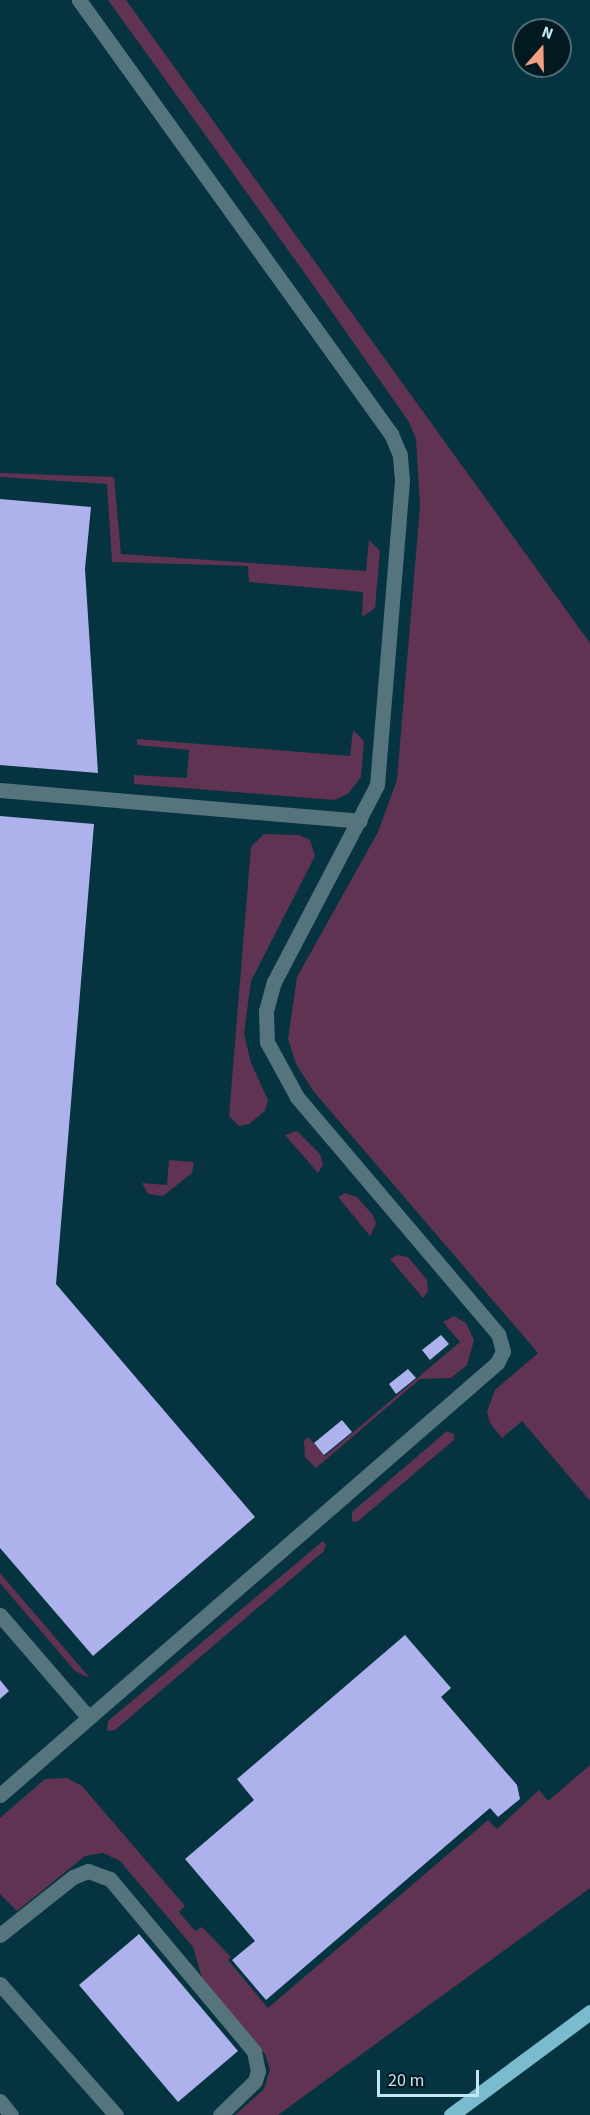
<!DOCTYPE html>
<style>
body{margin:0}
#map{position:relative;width:590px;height:2115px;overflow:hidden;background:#05333f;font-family:"Source Sans 3",sans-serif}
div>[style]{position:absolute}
.green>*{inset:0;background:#5f3351}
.building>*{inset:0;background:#adb2ed}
.minor>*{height:15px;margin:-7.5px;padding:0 7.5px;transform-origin:7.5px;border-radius:7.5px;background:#56747e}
.major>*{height:15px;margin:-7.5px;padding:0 7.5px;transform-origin:7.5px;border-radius:7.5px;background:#7bbbcf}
span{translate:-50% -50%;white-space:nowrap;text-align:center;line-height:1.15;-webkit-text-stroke:6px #021920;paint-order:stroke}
.north{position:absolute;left:512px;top:18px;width:60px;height:60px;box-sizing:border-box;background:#021920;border:2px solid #4f6b74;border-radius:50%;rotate:20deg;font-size:16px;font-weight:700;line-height:24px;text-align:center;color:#c2e7f3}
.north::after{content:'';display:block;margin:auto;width:21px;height:27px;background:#f39f82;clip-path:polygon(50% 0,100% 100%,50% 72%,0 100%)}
.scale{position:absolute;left:377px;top:2070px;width:102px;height:27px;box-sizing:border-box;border:3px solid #c2e7f3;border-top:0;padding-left:8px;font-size:18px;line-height:21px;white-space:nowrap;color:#c2e7f3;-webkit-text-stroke:4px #021920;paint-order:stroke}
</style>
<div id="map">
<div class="green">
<div style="clip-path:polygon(108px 0,126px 0,590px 643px,590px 1501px,522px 1421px,502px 1438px,490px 1423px,487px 1411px,495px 1390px,538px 1353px,314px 1092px,296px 1064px,288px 1039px,297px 977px,378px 832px,397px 780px,420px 506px,416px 439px,409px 422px,311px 282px)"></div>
<div style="clip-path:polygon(0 473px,114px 477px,121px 554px,366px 571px,369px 540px,380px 551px,375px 608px,362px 617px,363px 592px,249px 582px,248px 566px,112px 562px,107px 484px,0 477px)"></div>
<div style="clip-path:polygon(353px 730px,364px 741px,361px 777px,348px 794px,334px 800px,134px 784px,134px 775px,187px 778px,189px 750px,137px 745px,137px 739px,350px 756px)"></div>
<div style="clip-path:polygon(264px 834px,299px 835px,310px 840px,315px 856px,251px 981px,244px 1034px,251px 1063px,268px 1100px,265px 1111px,249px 1124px,239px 1126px,229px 1116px,251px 847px)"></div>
<div style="clip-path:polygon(297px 1131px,320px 1154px,323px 1165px,318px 1173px,285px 1135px)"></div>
<div style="clip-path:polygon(169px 1160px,194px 1162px,192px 1173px,163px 1196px,148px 1194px,142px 1183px,167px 1185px)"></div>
<div style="clip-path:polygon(345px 1193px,357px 1197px,373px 1215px,376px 1224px,370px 1236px,338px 1197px)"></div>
<div style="clip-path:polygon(398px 1255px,408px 1257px,427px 1280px,428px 1291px,423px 1298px,390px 1259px)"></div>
<div style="clip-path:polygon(454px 1316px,466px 1323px,474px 1340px,467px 1365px,451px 1378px,420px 1379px,316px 1468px,305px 1457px,304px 1441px,308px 1437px,325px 1456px,460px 1342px,443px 1322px)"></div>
<div style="clip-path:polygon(447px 1431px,454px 1434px,454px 1440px,357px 1522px,352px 1521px,352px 1512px)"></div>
<div style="clip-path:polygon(323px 1541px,326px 1545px,324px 1551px,115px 1730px,107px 1731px,108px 1721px)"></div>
<div style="clip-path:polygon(0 1573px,90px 1678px,75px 1671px,0 1583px)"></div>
<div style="clip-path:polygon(590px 1765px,590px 1888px,278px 2115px,235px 2115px,264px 2089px,270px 2069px,265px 2054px,202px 1978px,193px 1947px,120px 1861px,103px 1853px,85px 1856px,17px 1911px,0 1894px,0 1818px,45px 1779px,67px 1778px,82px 1786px,185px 1906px,179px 1912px,195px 1931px,202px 1927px,231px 1957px,228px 1960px,268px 2008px,488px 1820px,497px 1829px,539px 1790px,548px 1801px)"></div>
</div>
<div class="building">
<div style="clip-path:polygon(0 499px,91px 507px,85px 569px,98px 773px,0 765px)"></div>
<div style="clip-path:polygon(0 816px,94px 824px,56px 1284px,255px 1517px,93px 1656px,0 1548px)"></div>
<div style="clip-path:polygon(441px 1335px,449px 1344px,430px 1360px,422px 1350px)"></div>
<div style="clip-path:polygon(408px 1369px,416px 1378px,396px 1394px,389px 1384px)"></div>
<div style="clip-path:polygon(342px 1420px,352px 1432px,324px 1455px,314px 1443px)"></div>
<div style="clip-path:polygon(405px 1635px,451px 1688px,441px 1697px,517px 1785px,520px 1799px,498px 1817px,490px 1808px,266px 2000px,232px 1960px,255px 1941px,185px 1859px,254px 1800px,237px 1779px)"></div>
<div style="clip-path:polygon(0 1680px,9px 1691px,0 1699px)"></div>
<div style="clip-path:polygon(139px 1934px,238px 2051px,178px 2102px,79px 1985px)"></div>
</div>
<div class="minor">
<div style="left:0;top:790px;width:361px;rotate:4.9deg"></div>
<div style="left:0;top:1615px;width:135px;rotate:49.2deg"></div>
<div style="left:0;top:1795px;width:659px;rotate:-41deg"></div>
<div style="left:497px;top:1363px;width:13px;rotate:-63deg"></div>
<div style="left:503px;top:1351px;width:18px;rotate:-106deg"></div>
<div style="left:498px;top:1334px;width:311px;rotate:-130.3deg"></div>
<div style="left:297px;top:1097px;width:63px;rotate:-118.6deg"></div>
<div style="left:267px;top:1042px;width:31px;rotate:-92deg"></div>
<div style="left:266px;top:1011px;width:30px;rotate:-75deg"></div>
<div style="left:274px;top:982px;width:222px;rotate:-62.4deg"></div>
<div style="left:377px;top:785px;width:306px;rotate:-85.3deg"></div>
<div style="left:402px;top:480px;width:25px;rotate:-95deg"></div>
<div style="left:400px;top:455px;width:23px;rotate:-113deg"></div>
<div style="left:391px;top:434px;width:535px;rotate:-125.71deg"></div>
<div style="left:0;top:1935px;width:93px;rotate:-38.5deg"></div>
<div style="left:73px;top:1877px;width:16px;rotate:-22deg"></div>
<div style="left:88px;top:1871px;width:23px;rotate:20deg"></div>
<div style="left:110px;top:1879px;width:224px;rotate:50.1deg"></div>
<div style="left:254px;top:2051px;width:20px;rotate:79deg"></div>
<div style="left:258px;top:2071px;width:10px;rotate:107deg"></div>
<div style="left:255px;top:2081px;width:49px;rotate:135.8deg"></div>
<div style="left:0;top:1984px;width:175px;rotate:48.5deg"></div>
<div style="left:0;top:2101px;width:18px;rotate:52deg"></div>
</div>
<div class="major">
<div style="left:451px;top:2115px;width:173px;rotate:-36.5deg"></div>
</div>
<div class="north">N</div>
<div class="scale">20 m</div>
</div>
